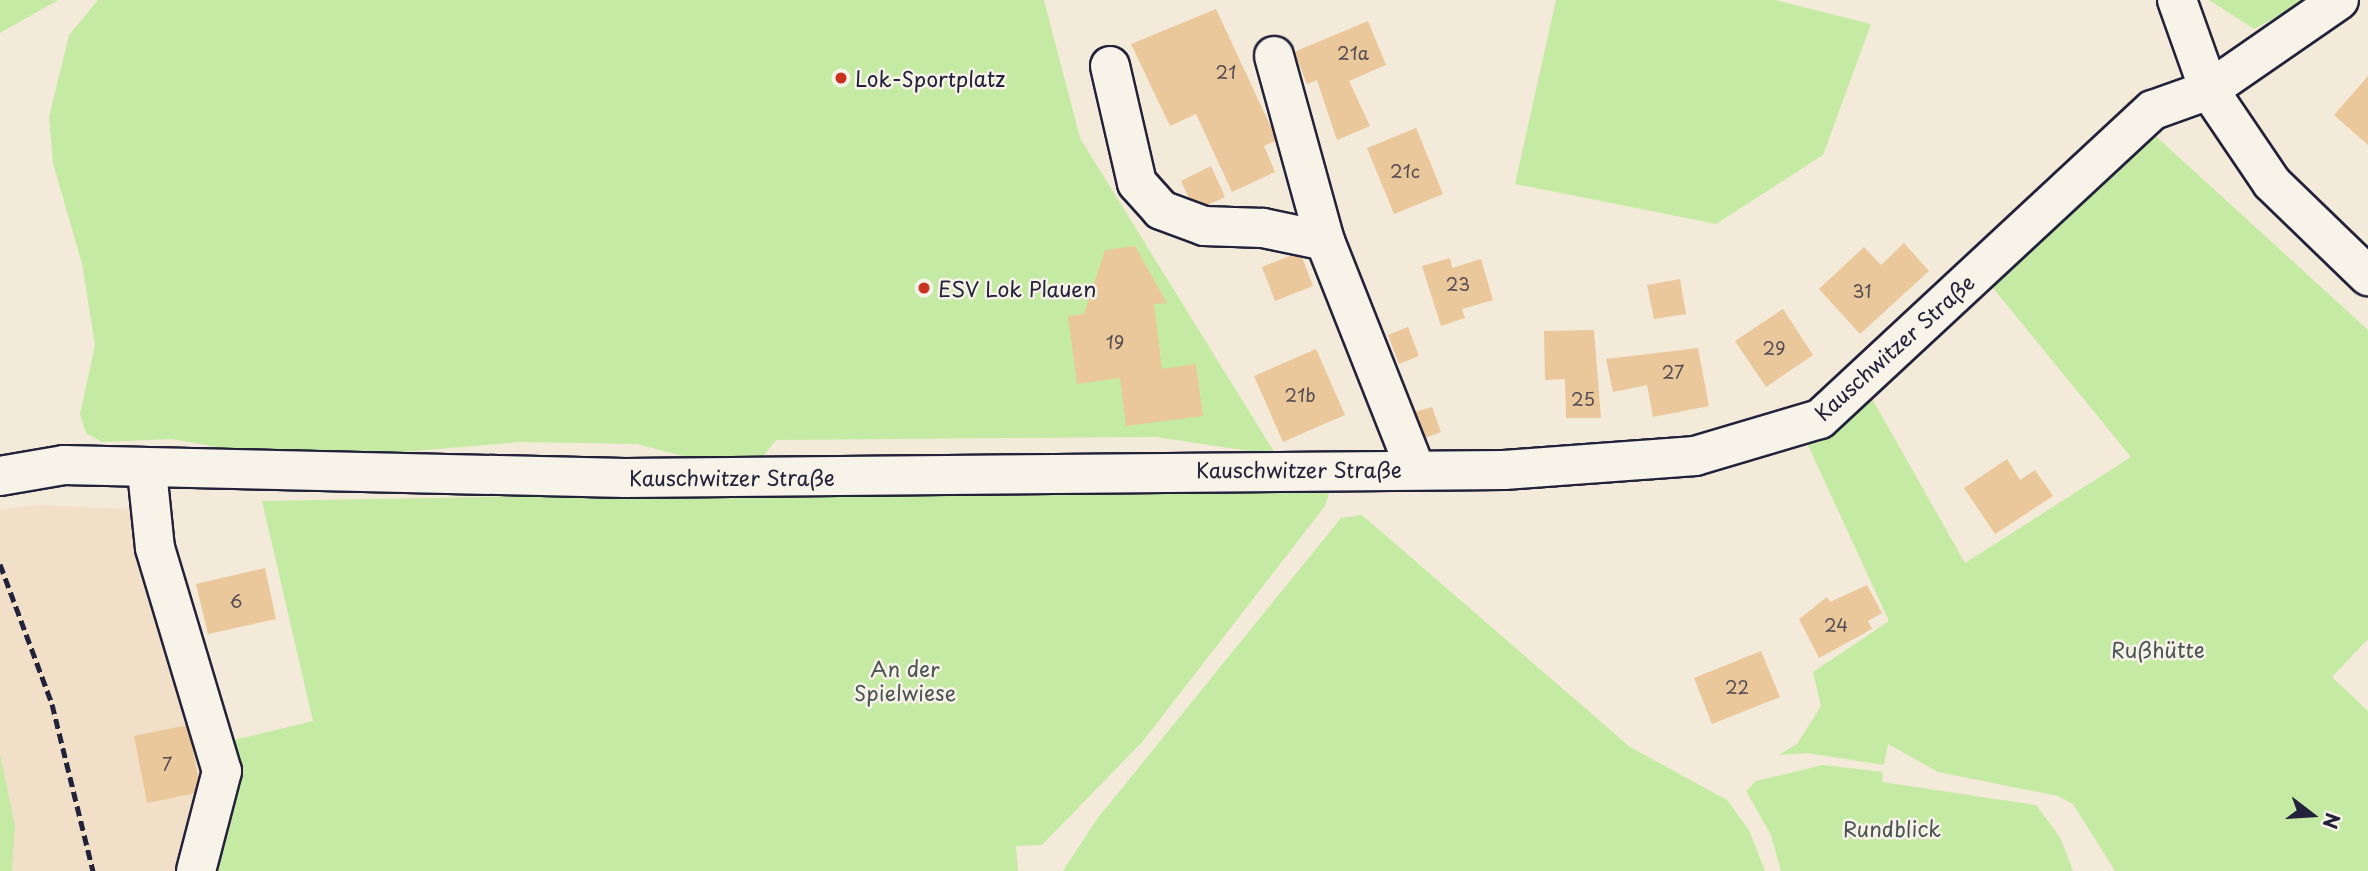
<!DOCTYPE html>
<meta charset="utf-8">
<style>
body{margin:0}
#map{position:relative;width:2368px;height:871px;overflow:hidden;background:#f4ead9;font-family:"Playpen Sans",sans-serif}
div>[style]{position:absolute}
.built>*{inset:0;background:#f1e0c7}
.green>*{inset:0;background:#c5eaa4}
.building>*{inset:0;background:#eac89c}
.roads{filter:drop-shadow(2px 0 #22223b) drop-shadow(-2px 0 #22223b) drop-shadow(0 2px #22223b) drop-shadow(0 -2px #22223b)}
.minor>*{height:38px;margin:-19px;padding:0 19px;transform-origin:19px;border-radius:19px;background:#f7f3e8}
.rail>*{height:5px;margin-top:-2.5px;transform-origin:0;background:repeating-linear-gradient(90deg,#22223b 0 10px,transparent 0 15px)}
.dots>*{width:19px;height:19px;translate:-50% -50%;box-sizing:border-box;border:4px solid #f7f3e8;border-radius:50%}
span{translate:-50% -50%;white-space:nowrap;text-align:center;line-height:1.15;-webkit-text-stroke:5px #f7f3e8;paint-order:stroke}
.number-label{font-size:18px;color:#544c53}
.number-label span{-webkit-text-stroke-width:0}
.poi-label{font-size:21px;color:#22223b}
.left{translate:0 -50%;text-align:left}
.street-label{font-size:21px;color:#22223b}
.park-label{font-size:21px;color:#4b5455}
.north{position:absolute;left:2277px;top:780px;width:70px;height:70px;-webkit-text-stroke:5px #f7f3e8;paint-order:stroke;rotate:107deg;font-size:19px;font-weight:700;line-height:28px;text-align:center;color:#22223b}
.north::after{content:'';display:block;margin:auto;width:24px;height:32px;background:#22223b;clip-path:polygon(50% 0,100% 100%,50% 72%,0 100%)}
</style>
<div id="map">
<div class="built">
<div style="clip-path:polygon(37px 505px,157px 510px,194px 645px,234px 740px,232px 785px,203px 871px,12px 871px,15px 826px,0 753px,0 510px)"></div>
</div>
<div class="green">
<div style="clip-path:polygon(0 0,58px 0,0 33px)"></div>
<div style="clip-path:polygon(98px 0,1044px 0,1080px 138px,1276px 455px,1156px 437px,776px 440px,761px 459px,690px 458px,637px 444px,521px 442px,294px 461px,172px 439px,102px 442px,86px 433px,80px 414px,95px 345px,82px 264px,53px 163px,49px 117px,69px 35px)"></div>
<div style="clip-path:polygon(1556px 0,1775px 0,1871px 24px,1823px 155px,1716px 224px,1515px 184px)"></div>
<div style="clip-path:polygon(2209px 0,2307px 0,2254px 29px)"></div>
<div style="clip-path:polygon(2149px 130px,2368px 330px,2368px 639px,2332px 677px,2368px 711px,2368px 871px,2115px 871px,2073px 804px,2058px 796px,1938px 772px,1888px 744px,1884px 765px,1807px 753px,1779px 755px,1797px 744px,1821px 706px,1813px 672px,1889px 621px,1807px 443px,1870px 395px,1965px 563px,2131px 457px,1993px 288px)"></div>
<div style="clip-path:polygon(969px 488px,1330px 490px,1325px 506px,1143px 741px,1042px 845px,1016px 846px,1018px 871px,203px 871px,232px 785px,234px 740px,313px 721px,262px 501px)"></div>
<div style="clip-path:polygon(1362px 515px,1630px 747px,1727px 800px,1749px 830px,1765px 871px,1063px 871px,1097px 819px,1341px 518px)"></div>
<div style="clip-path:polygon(0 753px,15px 826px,12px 871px,0 871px)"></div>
<div style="clip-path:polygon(1823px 765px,1883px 772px,1882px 782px,2036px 805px,2060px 837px,2073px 871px,1781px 871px,1771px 835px,1746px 791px,1756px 781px)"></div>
</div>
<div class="building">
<div style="clip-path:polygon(1216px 9px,1277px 140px,1264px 146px,1275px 172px,1232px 192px,1196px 114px,1170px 126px,1131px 44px)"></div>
<div style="clip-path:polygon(1368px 21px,1386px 65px,1349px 81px,1370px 126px,1337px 140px,1317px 80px,1307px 84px,1294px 52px)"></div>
<div style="clip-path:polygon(2368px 76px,2368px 145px,2334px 115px)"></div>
<div style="clip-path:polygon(1416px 128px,1443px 194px,1394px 214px,1367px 148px)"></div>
<div style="clip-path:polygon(1211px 166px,1225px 197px,1195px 211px,1181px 181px)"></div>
<div style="clip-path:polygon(1904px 243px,1929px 271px,1860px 334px,1819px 289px,1864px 247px,1881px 265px)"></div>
<div style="clip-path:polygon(1135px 246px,1167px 303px,1154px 304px,1162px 369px,1196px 364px,1203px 416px,1126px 426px,1120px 378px,1077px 384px,1068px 316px,1084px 314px,1105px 250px)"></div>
<div style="clip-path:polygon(1300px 252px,1313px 286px,1275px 301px,1262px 267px)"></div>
<div style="clip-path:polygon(1450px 258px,1452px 268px,1481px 259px,1493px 300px,1462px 309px,1465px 318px,1441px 326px,1422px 266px)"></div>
<div style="clip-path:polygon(1680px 279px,1686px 314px,1654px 319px,1647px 285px)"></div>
<div style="clip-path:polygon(1783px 309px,1813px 355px,1766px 387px,1735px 341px)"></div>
<div style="clip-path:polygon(1408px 327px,1419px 356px,1399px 364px,1388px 335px)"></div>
<div style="clip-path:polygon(1594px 330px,1601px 418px,1566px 418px,1565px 379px,1545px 380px,1544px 331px)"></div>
<div style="clip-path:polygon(1698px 348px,1709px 406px,1653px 417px,1647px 385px,1613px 392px,1606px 359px)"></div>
<div style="clip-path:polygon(1316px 349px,1345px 415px,1283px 442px,1254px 376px)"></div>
<div style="clip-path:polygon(1432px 407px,1441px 432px,1424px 438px,1415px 412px)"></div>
<div style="clip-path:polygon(2007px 459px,2020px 480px,2035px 470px,2053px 496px,1995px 534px,1964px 488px)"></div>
<div style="clip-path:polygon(265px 568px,276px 619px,208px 634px,196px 584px)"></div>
<div style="clip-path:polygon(1867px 585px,1882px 613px,1868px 621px,1872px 629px,1819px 658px,1799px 619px,1827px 597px,1830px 602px)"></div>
<div style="clip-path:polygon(1761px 651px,1780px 697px,1712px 724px,1694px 678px)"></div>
<div style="clip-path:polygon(188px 725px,201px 792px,147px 803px,134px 736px)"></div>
</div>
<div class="roads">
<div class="minor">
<div style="left:2177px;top:0;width:96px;rotate:70.4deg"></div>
<div style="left:2209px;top:90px;width:112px;rotate:55.9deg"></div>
<div style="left:2272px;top:183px;width:134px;rotate:44.1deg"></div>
<div style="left:1274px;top:56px;width:192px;rotate:74.6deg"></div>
<div style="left:1325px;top:241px;width:244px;rotate:68.4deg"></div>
<div style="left:1110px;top:66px;width:120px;rotate:77deg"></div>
<div style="left:1137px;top:183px;width:36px;rotate:48deg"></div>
<div style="left:1161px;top:210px;width:46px;rotate:20.4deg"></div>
<div style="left:1204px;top:226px;width:59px;rotate:1.9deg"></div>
<div style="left:1263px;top:228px;width:63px;rotate:11.8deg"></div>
<div style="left:147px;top:471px;width:77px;rotate:84.1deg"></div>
<div style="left:155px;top:548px;width:233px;rotate:73.3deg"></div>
<div style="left:222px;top:771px;width:103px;rotate:104.6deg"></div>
<div style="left:0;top:476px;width:65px;rotate:-9.8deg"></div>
<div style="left:64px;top:465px;width:561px;rotate:1.33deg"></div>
<div style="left:625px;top:478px;width:879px;rotate:-0.52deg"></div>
<div style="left:1504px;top:470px;width:192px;rotate:-4.2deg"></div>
<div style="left:1695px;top:456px;width:130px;rotate:-16.5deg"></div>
<div style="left:1820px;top:419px;width:454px;rotate:-42.9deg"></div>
<div style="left:2153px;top:110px;width:59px;rotate:-19.7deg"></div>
<div style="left:2209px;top:90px;width:158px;rotate:-34.7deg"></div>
</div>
</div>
<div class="rail">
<div style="left:0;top:564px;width:149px;rotate:69.6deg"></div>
<div style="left:52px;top:704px;width:172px;rotate:76.2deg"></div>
</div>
<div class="dots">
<div style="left:841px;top:78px;background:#c8321e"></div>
<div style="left:924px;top:288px;background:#c8321e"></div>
</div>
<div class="number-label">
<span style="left:1353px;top:53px">21a</span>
<span style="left:1226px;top:72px">21</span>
<span style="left:1405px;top:171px">21c</span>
<span style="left:1458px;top:284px">23</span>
<span style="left:1862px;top:291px">31</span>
<span style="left:1115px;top:342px">19</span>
<span style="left:1774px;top:348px">29</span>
<span style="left:1673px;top:372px">27</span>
<span style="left:1300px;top:395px">21b</span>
<span style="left:1583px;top:399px">25</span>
<span style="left:236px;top:601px">6</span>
<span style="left:1836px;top:625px">24</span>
<span style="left:1737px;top:687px">22</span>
<span style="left:167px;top:764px">7</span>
</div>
<div class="poi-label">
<span class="left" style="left:855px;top:78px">Lok-Sportplatz</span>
<span class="left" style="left:938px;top:288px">ESV Lok Plauen</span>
</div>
<div class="street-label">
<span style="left:1894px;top:347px;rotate:-42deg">Kauschwitzer Straße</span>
<span style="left:1299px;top:469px">Kauschwitzer Straße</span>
<span style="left:732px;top:477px">Kauschwitzer Straße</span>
</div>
<div class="park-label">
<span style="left:2158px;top:649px">Rußhütte</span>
<span style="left:905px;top:680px">An der<br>Spielwiese</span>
<span style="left:1892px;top:828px">Rundblick</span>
</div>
<div class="north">N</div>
</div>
